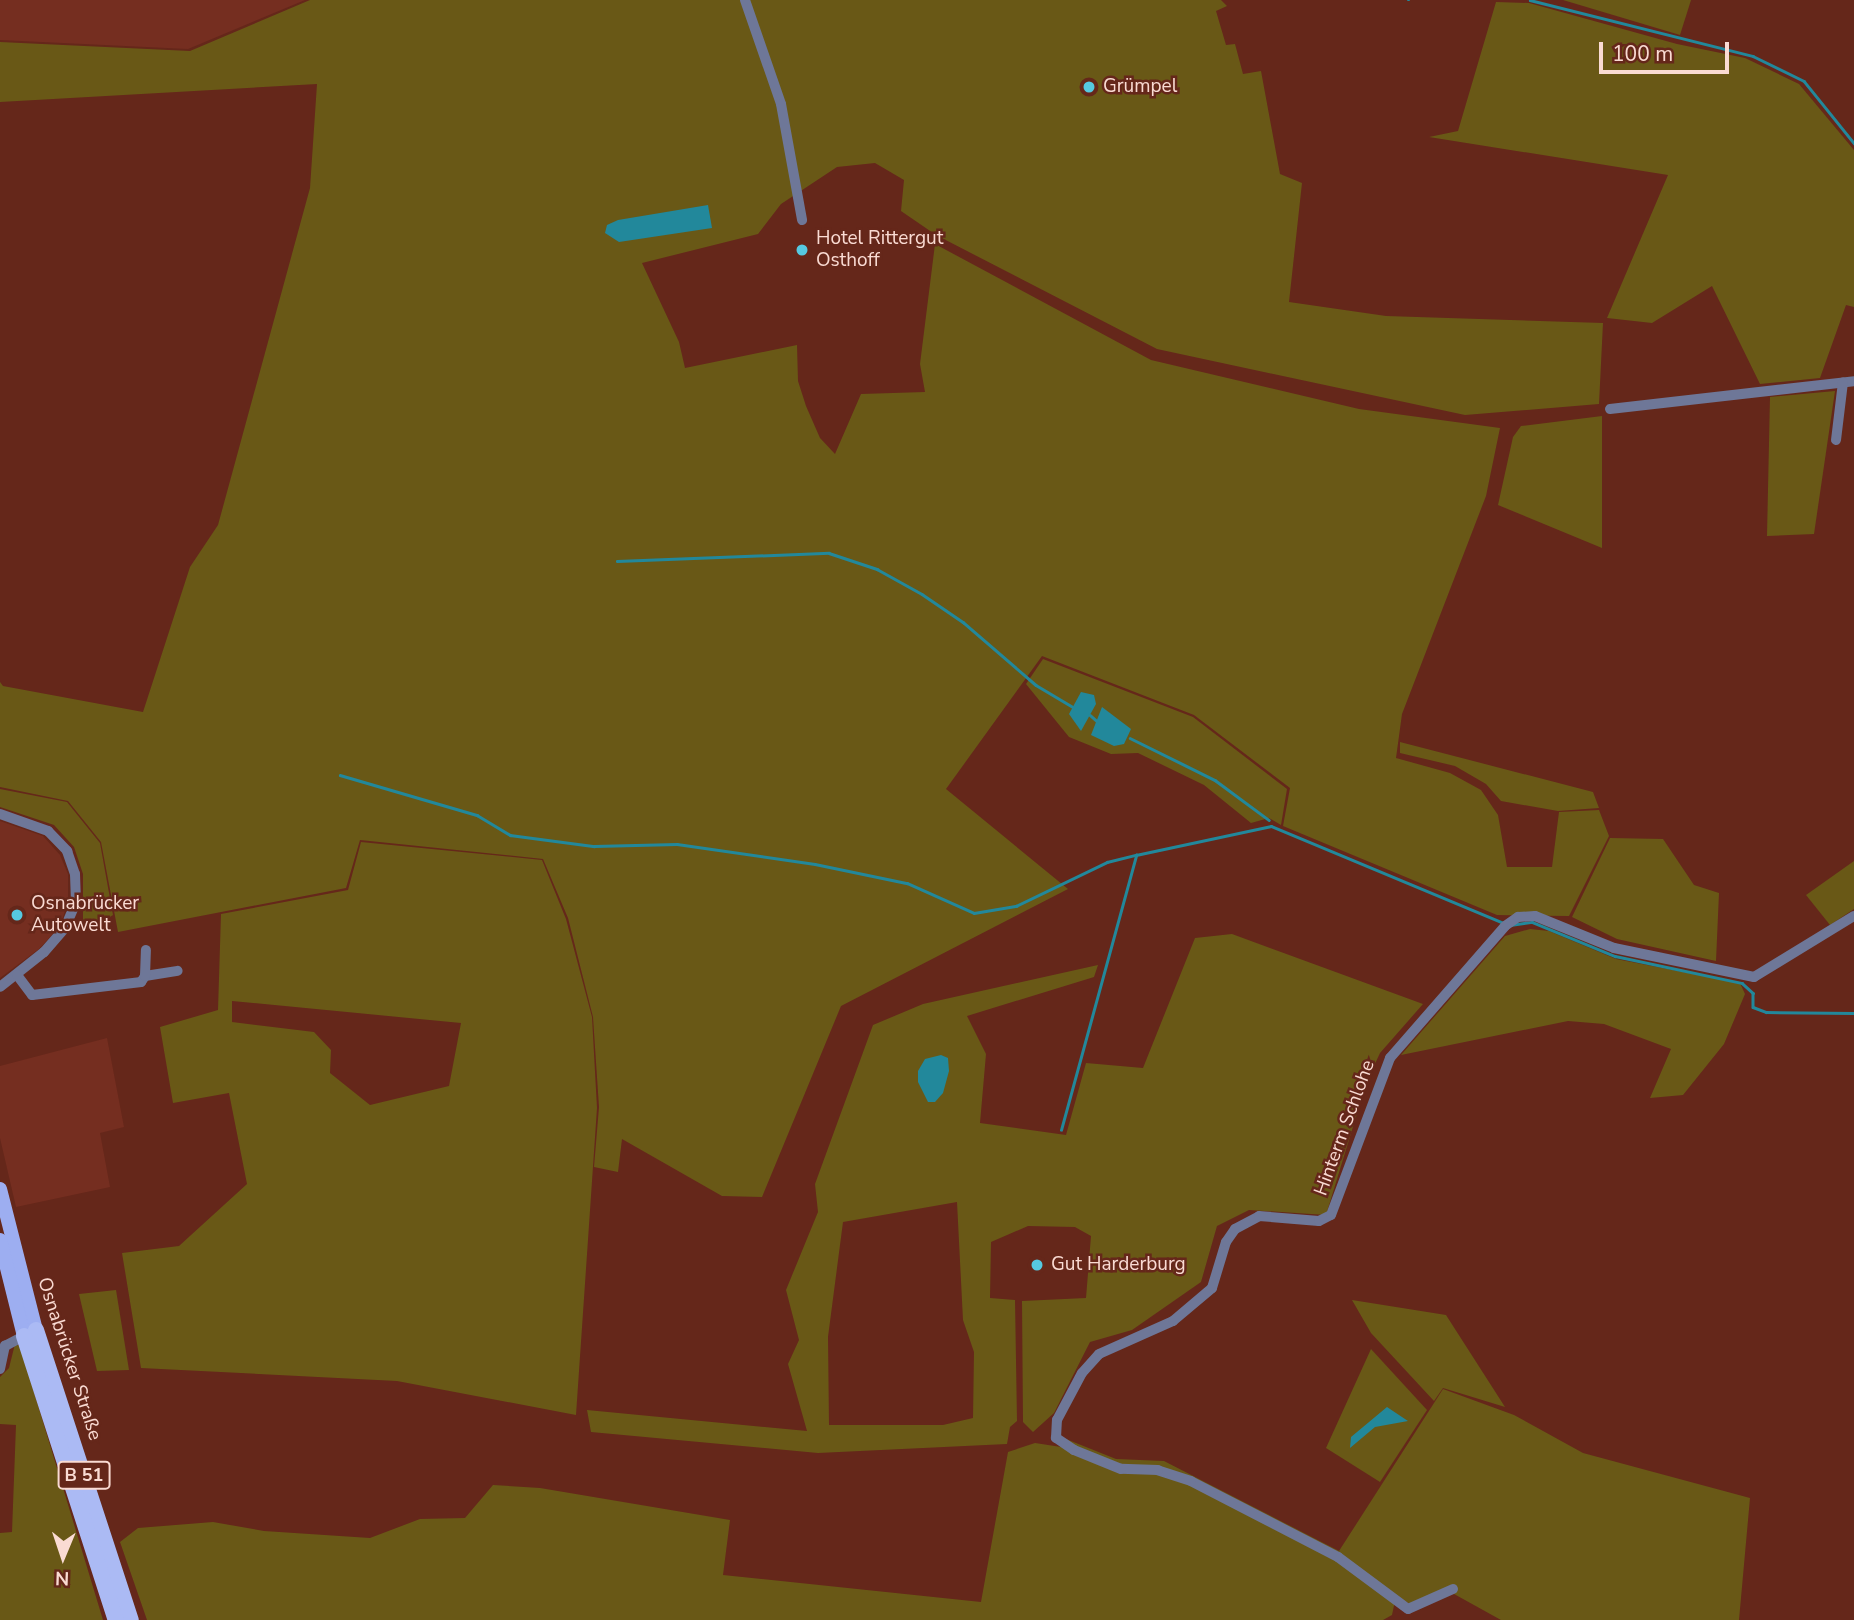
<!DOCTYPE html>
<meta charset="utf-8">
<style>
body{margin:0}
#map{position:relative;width:1854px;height:1620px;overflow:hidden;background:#65271a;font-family:"Nunito Sans",sans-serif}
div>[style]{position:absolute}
.built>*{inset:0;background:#752e20}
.green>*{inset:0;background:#695816}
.water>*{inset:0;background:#22889b}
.stream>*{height:2.5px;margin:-1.25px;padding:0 1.25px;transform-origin:1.25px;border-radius:1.25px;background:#22889b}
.minor>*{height:10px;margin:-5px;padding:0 5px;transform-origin:5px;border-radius:5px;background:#6e7798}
.primary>*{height:14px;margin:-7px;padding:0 7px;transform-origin:7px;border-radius:7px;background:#9daef1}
.trunk>*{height:16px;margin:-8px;padding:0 8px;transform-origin:8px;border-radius:8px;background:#abbaf4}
.dots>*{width:19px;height:19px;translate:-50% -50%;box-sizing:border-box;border:4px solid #65271a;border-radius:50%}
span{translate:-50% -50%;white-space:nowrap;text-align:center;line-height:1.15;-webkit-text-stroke:5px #65271a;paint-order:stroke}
.shield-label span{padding:2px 5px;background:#65271a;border:2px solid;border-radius:5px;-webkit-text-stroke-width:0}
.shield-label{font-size:18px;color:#fadbd3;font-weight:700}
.poi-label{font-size:19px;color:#fadbd3}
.left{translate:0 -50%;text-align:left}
.street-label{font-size:19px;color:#fadbd3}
.north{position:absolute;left:28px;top:1522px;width:70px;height:70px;-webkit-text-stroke:5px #65271a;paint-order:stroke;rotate:182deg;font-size:19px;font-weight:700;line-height:28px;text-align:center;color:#fadbd3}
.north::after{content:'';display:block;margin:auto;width:24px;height:32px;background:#fadbd3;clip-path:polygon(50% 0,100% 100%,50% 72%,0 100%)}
.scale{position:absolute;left:1599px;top:42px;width:130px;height:32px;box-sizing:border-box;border:4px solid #fadbd3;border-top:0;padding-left:9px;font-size:21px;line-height:24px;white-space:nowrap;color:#fadbd3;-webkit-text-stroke:5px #65271a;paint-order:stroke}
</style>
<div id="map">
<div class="built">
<div style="clip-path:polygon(0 0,305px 0,188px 49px,0 40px)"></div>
<div style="clip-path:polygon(0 821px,43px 836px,60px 855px,68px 874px,68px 902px,60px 926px,39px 949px,0 978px)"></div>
<div style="clip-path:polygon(107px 1038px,124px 1127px,100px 1133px,110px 1187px,16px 1207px,0 1138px,0 1066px)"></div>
</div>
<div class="green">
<div style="clip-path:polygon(310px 0,1221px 0,1227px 6px,1216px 11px,1226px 45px,1235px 44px,1243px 74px,1261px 71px,1280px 174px,1302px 183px,1289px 302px,1386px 316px,1603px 323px,1599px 404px,1465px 415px,1157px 349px,936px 235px,901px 211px,904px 180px,875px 163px,837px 167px,781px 204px,758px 234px,642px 263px,679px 342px,685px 368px,797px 345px,798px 381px,806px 406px,820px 438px,835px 454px,861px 394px,925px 392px,920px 364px,935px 244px,1151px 360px,1359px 409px,1500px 428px,1486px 496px,1402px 714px,1396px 758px,1450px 773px,1481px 790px,1498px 815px,1507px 867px,1552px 867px,1559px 812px,1599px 810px,1609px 836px,1569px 916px,1497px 915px,1283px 826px,1290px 788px,1194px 715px,1042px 656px,946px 789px,1068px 889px,841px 1006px,762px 1197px,722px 1196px,622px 1139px,618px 1172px,594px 1167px,599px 1107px,593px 1017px,568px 918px,543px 859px,360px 840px,346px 888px,118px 932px,101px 842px,68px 801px,0 787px,0 682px,3px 686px,143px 712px,190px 567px,218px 525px,310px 188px,317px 84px,0 102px,0 42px,190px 51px)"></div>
<div style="clip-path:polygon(1563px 0,1691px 0,1680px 35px)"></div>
<div style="clip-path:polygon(1496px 2px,1529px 3px,1677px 44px,1745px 58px,1799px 84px,1854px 150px,1854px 307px,1846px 305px,1820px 378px,1760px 384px,1712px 286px,1652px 323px,1607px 318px,1668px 175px,1429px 137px,1458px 131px)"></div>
<div style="clip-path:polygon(1835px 391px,1814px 534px,1767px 536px,1770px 397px)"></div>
<div style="clip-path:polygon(1602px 416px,1602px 548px,1498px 505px,1513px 437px,1521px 426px)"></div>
<div style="clip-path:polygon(1043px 659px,1193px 717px,1287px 789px,1281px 825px,1269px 818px,1251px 823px,1204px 785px,1138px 753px,1111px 754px,1069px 737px,1026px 684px)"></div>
<div style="clip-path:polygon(1400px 742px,1593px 792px,1599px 808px,1558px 811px,1501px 801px,1486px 784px,1455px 766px,1400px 753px)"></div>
<div style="clip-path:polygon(0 789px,67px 802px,100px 843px,113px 915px,100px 923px,83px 920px,83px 874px,74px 847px,54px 825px,0 807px)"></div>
<div style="clip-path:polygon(1610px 838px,1663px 839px,1694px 885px,1719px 893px,1716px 961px,1617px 939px,1572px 917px)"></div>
<div style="clip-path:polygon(evenodd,361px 842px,542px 860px,566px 919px,592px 1017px,597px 1108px,576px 1415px,397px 1381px,141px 1368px,122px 1253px,179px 1246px,247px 1184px,229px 1093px,173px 1103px,160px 1027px,218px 1010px,221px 914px,348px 890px,361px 842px,232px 1001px,461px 1023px,449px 1086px,370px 1105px,330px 1073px,331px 1050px,314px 1032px,232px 1022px,232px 1001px)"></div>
<div style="clip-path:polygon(1854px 861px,1854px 909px,1830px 925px,1806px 895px)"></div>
<div style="clip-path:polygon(1530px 929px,1549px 931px,1616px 959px,1740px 983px,1745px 994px,1724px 1044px,1683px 1095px,1650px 1098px,1671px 1049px,1604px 1024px,1568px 1021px,1401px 1055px,1505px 936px)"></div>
<div style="clip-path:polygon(evenodd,1232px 934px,1423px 1004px,1380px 1053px,1367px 1081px,1326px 1215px,1249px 1210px,1217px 1226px,1201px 1282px,1132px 1330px,1090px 1342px,1054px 1413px,1033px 1432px,1023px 1422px,1022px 1301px,1086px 1298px,1091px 1236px,1075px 1227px,1028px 1226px,991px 1242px,990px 1298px,1015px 1300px,1017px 1421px,1010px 1427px,1007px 1444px,818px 1453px,591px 1432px,587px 1410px,807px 1431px,788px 1364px,799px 1340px,786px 1290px,818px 1212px,815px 1184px,873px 1025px,923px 1004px,1098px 965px,1094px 977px,967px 1016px,986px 1054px,980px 1123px,1066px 1135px,1086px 1063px,1143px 1068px,1195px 938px,1232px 934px,957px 1202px,963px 1320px,974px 1352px,973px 1418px,943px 1425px,829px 1425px,828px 1337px,843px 1222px,957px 1202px)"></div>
<div style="clip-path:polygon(116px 1290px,129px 1370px,97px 1371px,79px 1294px)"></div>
<div style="clip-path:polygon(1352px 1300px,1446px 1315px,1505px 1407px,1443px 1388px,1434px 1401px,1371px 1333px)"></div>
<div style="clip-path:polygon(15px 1344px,20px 1346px,103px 1620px,0 1620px,0 1533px,12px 1532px,16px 1425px,0 1424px,0 1377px,9px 1368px)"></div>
<div style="clip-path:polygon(1371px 1349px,1427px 1410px,1380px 1482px,1326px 1448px)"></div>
<div style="clip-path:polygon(1443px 1389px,1514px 1415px,1583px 1453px,1750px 1498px,1739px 1620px,1501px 1620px,1445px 1589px,1412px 1605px,1396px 1596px,1392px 1615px,1383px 1620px,147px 1620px,120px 1542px,138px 1528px,213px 1522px,264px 1531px,370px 1538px,420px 1519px,465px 1518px,493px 1485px,540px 1488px,730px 1520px,723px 1575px,981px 1602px,1008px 1452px,1035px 1443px,1061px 1447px,1066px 1439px,1116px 1459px,1164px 1461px,1339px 1551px)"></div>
</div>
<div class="water">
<div style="clip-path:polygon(708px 205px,712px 228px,619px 242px,605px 233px,607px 225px,618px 220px)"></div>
<div style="clip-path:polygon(1081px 692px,1094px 695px,1096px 704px,1081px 731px,1069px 714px)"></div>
<div style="clip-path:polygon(1102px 707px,1131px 729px,1124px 744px,1114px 746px,1091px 735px)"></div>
<div style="clip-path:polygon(941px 1055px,948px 1058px,949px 1071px,943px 1093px,935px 1102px,928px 1102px,918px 1082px,918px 1071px,925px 1059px)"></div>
<div style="clip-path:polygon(1387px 1407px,1408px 1421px,1375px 1427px,1350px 1448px,1351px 1437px)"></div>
</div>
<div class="stream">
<div style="left:1408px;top:0;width:1px"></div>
<div style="left:1530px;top:0;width:230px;rotate:14.1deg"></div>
<div style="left:1753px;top:56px;width:57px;rotate:26.1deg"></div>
<div style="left:1804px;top:81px;width:80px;rotate:51.1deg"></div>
<div style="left:617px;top:561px;width:212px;rotate:-2.2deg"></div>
<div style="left:829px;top:553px;width:51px;rotate:18.4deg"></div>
<div style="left:877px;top:569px;width:51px;rotate:29.1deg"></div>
<div style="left:922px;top:594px;width:50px;rotate:34.3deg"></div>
<div style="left:963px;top:622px;width:96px;rotate:40.8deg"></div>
<div style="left:1036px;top:685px;width:43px;rotate:30.7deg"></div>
<div style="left:1090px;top:715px;width:9px;rotate:41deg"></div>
<div style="left:1130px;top:738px;width:95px;rotate:26.3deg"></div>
<div style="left:1215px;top:780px;width:67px;rotate:36.5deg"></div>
<div style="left:340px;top:775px;width:143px;rotate:16.3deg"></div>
<div style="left:477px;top:815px;width:39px;rotate:31deg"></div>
<div style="left:510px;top:835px;width:85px;rotate:7.5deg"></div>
<div style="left:594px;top:846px;width:83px;rotate:-1.4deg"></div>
<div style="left:677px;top:844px;width:139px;rotate:8.2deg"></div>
<div style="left:815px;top:864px;width:94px;rotate:11.7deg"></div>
<div style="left:907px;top:883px;width:73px;rotate:24.1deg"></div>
<div style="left:974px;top:913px;width:43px;rotate:-9.5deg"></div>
<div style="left:1016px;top:906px;width:101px;rotate:-25.8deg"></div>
<div style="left:1107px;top:862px;width:30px;rotate:-14deg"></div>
<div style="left:1510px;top:925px;width:22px;rotate:-8deg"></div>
<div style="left:1532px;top:922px;width:90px;rotate:22.3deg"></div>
<div style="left:1615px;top:956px;width:130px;rotate:12deg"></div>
<div style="left:1742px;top:983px;width:15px;rotate:42deg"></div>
<div style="left:1753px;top:993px;width:14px;rotate:90deg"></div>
<div style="left:1753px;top:1007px;width:14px;rotate:21deg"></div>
<div style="left:1766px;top:1012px;width:88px;rotate:0.7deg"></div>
<div style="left:1061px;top:1130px;width:285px;rotate:-74.7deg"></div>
<div style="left:1136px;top:855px;width:138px;rotate:-12.1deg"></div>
<div style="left:1271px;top:826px;width:252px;rotate:22.6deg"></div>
</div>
<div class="minor">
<div style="left:745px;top:0;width:110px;rotate:70.9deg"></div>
<div style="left:781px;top:104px;width:118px;rotate:79.7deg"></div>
<div style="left:1610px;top:409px;width:246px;rotate:-6.5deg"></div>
<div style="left:1836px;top:440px;width:58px;rotate:-83.1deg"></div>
<div style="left:0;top:814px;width:51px;rotate:19.5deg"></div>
<div style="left:48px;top:831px;width:28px;rotate:46deg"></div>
<div style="left:67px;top:851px;width:24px;rotate:71deg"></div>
<div style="left:75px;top:874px;width:28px;rotate:88deg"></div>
<div style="left:76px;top:902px;width:28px;rotate:113deg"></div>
<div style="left:65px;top:928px;width:32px;rotate:131deg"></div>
<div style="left:44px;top:952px;width:56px;rotate:141.5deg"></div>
<div style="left:17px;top:975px;width:25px;rotate:53deg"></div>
<div style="left:32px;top:995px;width:110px;rotate:-6.8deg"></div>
<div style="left:141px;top:982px;width:7px;rotate:-56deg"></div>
<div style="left:145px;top:976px;width:33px;rotate:-9deg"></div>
<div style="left:145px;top:976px;width:26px;rotate:-88deg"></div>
<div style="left:0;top:1369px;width:24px;rotate:-78deg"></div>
<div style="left:5px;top:1346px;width:21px;rotate:-28deg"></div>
<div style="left:1453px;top:1589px;width:49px;rotate:156deg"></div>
<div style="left:1408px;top:1609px;width:87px;rotate:-143.4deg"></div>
<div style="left:1338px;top:1557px;width:165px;rotate:-152.7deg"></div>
<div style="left:1191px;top:1481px;width:35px;rotate:-162deg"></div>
<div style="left:1158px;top:1470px;width:37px;rotate:-178deg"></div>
<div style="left:1121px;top:1469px;width:51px;rotate:-158deg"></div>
<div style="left:1074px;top:1450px;width:22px;rotate:-146deg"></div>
<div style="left:1056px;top:1438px;width:18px;rotate:-87deg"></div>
<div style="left:1057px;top:1420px;width:53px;rotate:-62deg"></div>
<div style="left:1082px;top:1373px;width:25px;rotate:-48deg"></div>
<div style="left:1099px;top:1354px;width:81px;rotate:-24deg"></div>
<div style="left:1173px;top:1321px;width:51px;rotate:-40.2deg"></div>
<div style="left:1212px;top:1288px;width:48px;rotate:-73.1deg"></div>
<div style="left:1226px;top:1242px;width:16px;rotate:-55deg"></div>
<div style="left:1235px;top:1229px;width:27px;rotate:-28deg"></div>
<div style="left:1259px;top:1216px;width:60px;rotate:4.8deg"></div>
<div style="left:1319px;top:1221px;width:13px;rotate:-27deg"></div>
<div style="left:1331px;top:1215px;width:168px;rotate:-69.4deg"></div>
<div style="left:1390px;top:1058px;width:175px;rotate:-48.9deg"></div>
<div style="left:1505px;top:926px;width:16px;rotate:-35deg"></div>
<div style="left:1518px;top:917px;width:17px;rotate:-3deg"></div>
<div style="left:1535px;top:916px;width:85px;rotate:22.1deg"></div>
<div style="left:1614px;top:948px;width:143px;rotate:11.7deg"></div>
<div style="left:1754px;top:977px;width:117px;rotate:-31.4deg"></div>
</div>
<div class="primary">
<div style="left:0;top:1189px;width:146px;rotate:75.7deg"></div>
<div style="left:0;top:1240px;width:99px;rotate:76deg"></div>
</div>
<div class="trunk">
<div style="left:36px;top:1330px;width:305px;rotate:71.9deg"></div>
<div style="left:24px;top:1336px;width:299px;rotate:72.1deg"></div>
</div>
<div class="dots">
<div style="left:1089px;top:87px;background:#56c9e1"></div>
<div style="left:802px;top:250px;background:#56c9e1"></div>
<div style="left:17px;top:915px;background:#56c9e1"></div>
<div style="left:1037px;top:1265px;background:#56c9e1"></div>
</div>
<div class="shield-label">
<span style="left:84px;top:1475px">B 51</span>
</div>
<div class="poi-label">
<span class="left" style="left:1103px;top:87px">Grümpel</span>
<span class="left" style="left:816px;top:250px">Hotel Rittergut<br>Osthoff</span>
<span class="left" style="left:31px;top:915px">Osnabrücker<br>Autowelt</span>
<span class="left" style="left:1051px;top:1265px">Gut Harderburg</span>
</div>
<div class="street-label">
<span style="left:1345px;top:1128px;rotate:-70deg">Hinterm Schlohe</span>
<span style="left:69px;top:1359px;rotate:72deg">Osnabrücker Straße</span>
</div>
<div class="north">N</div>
<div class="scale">100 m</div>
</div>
